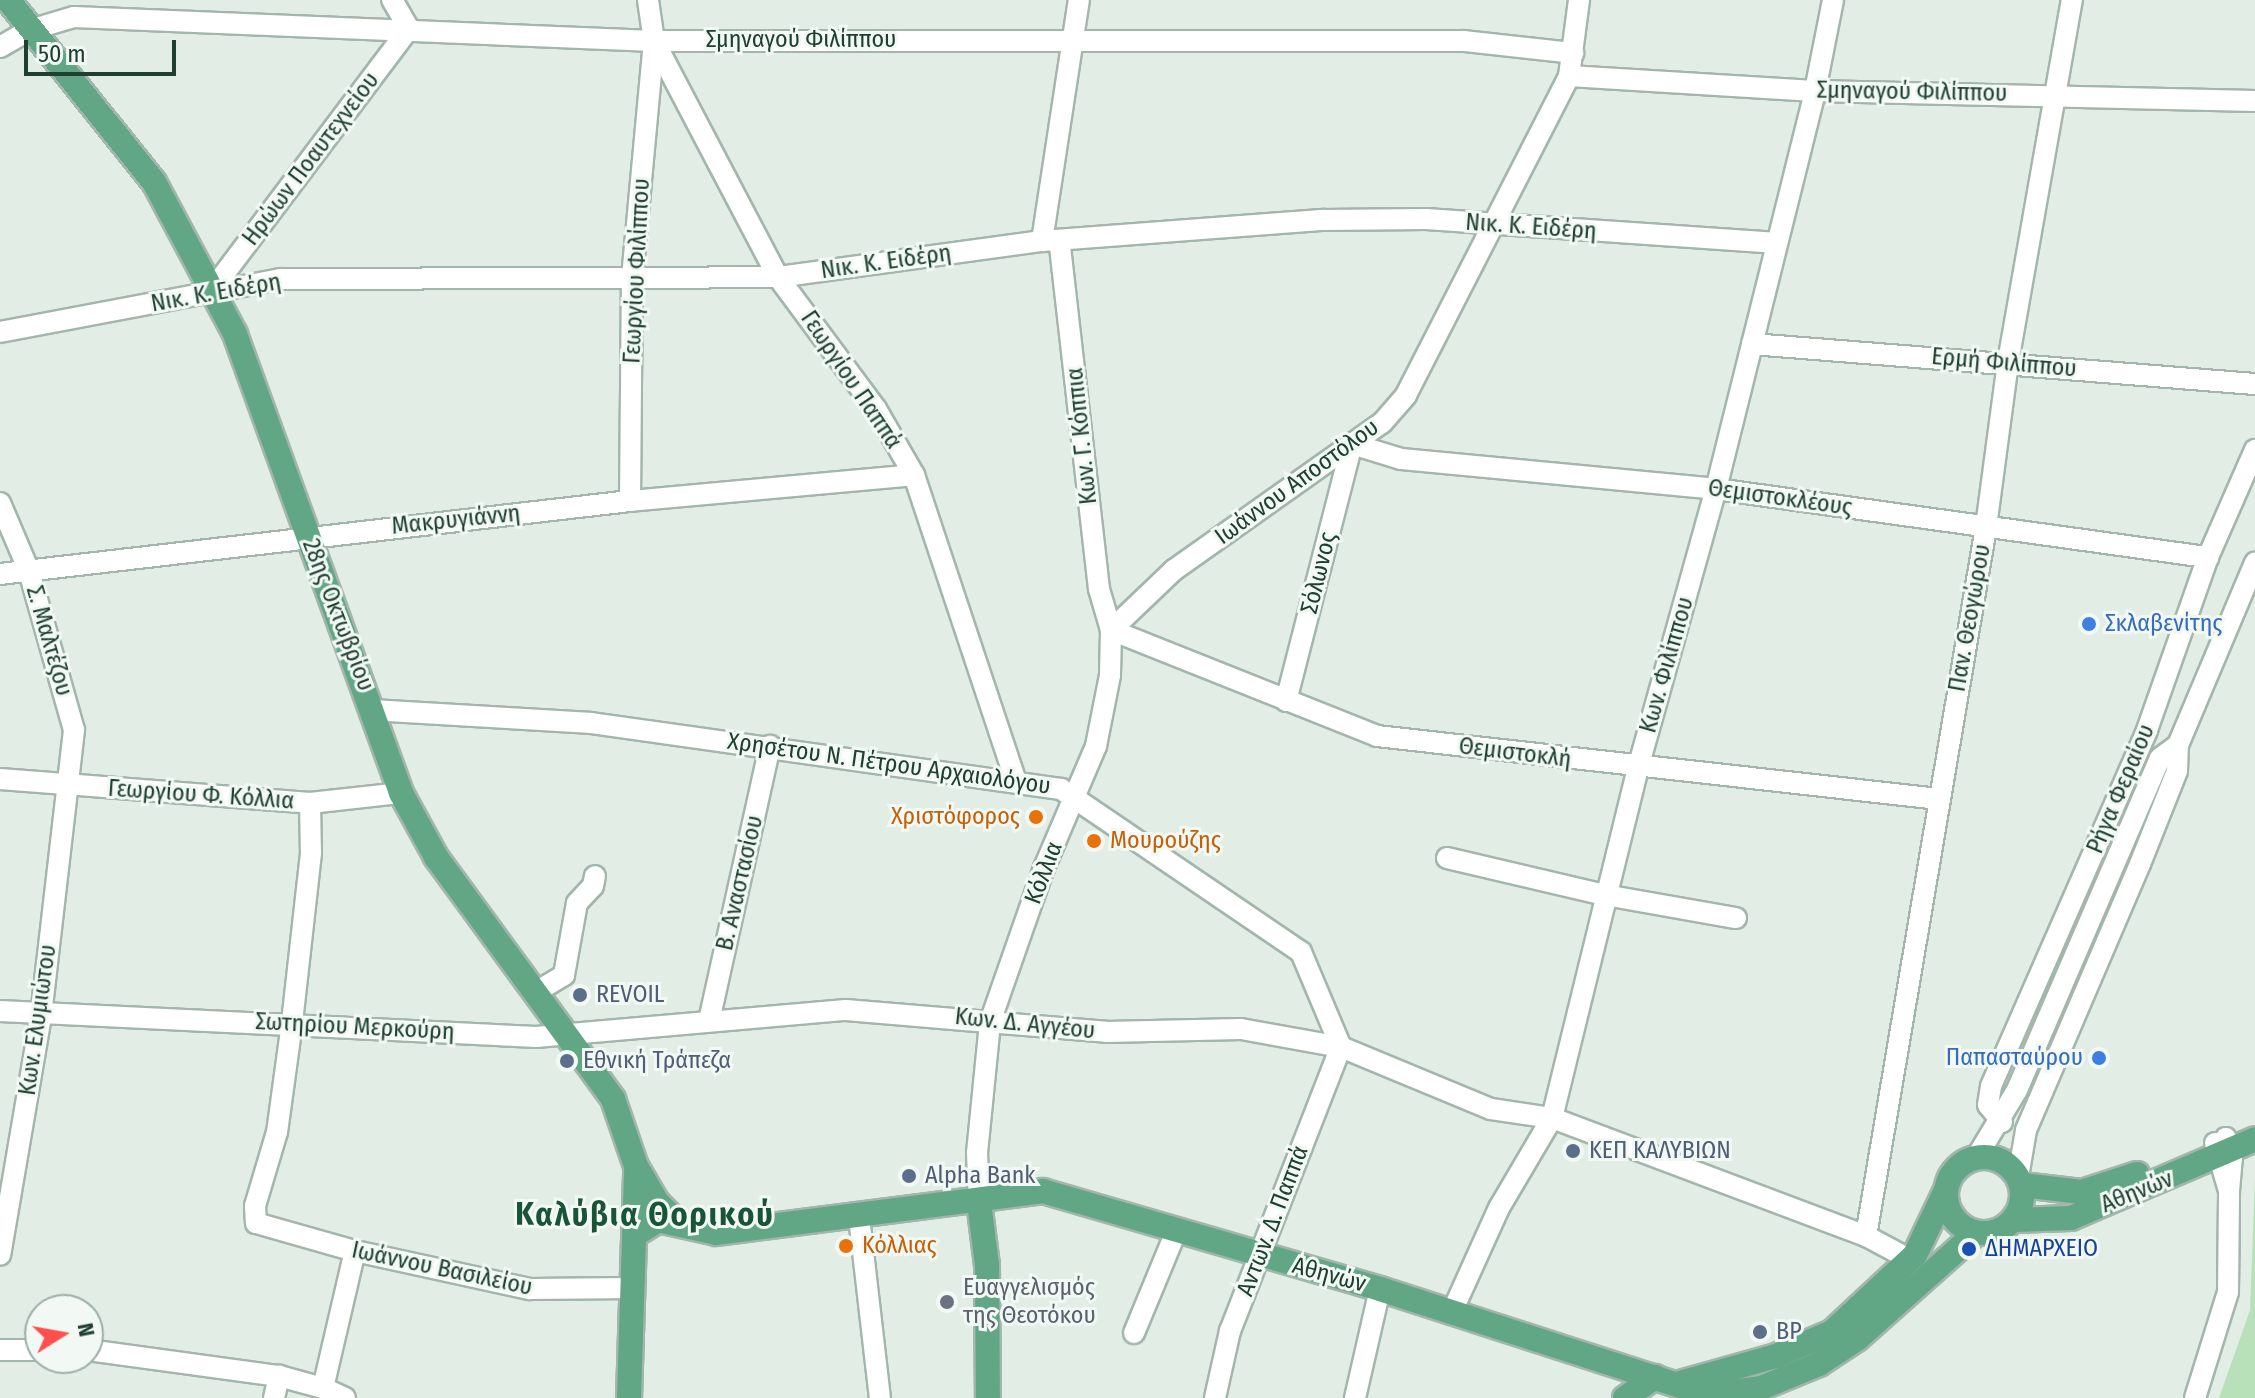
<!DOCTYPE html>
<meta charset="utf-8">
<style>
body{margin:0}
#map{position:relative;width:2255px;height:1398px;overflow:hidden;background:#e1ede5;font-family:"Fira Sans Condensed",sans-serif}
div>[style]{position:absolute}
.green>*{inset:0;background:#b8e1b9}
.roads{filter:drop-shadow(2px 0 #a3b6ab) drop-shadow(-2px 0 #a3b6ab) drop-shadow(0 2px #a3b6ab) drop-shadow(0 -2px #a3b6ab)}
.minor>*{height:20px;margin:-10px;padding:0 10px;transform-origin:10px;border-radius:10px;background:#fff}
.major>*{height:24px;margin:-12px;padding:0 12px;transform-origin:12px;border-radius:12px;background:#61a785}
.major>.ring{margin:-12px;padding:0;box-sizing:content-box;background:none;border:24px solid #61a785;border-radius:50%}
.dots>*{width:22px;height:22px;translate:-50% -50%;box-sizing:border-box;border:4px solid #f2f9f4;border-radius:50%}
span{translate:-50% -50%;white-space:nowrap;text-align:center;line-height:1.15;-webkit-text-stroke:6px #f2f9f4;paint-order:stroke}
.street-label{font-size:24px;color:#1f4030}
.shop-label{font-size:24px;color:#366cbe}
.left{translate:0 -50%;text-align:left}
.right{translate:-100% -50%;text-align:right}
.food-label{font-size:24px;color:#c56008}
.service-label{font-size:24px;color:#4e5e75}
.transit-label{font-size:24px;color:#164399}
.worship-label{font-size:24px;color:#5b616d}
.district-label{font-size:32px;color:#195438;font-weight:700;letter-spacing:2px}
.north{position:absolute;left:24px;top:1294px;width:80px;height:80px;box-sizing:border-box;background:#f2f9f4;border:2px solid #9eafa6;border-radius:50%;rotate:79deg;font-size:22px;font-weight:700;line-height:32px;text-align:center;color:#1f4030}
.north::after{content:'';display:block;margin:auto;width:28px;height:36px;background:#ff504d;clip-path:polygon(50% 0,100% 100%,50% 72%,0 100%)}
.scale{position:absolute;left:24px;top:40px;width:152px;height:36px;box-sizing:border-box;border:4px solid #1f4030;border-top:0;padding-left:10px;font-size:24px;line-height:28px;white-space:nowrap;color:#1f4030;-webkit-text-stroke:6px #f2f9f4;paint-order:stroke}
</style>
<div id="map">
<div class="green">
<div style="clip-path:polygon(2255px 1179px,2255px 1398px,2219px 1398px,2250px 1310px)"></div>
</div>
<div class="roads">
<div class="minor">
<div style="left:648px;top:0;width:41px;rotate:81.7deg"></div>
<div style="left:654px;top:41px;width:267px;rotate:62.3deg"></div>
<div style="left:778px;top:277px;width:164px;rotate:53.4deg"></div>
<div style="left:876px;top:409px;width:76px;rotate:60.1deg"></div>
<div style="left:914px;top:475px;width:320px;rotate:71.6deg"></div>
<div style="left:0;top:47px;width:34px;rotate:-30deg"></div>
<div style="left:30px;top:30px;width:46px;rotate:-16.5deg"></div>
<div style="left:74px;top:17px;width:580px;rotate:2.37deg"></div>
<div style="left:654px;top:41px;width:810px"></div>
<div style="left:1464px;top:41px;width:110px;rotate:6.3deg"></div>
<div style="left:1569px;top:76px;width:246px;rotate:3.5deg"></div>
<div style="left:1815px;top:91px;width:440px;rotate:1.3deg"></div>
<div style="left:1042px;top:241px;width:244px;rotate:-81.3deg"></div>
<div style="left:212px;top:290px;width:327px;rotate:-53deg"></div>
<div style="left:409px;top:29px;width:34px;rotate:-120deg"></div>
<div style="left:0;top:332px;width:285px;rotate:-10.7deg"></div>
<div style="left:280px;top:279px;width:498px;rotate:-0.2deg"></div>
<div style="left:778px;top:277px;width:266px;rotate:-7.8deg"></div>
<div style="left:1042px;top:241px;width:283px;rotate:-4.3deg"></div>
<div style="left:1324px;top:220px;width:102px;rotate:-0.6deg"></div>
<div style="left:1426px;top:219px;width:349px;rotate:3.9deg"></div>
<div style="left:1752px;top:344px;width:505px;rotate:4.55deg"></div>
<div style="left:630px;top:501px;width:223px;rotate:-89.5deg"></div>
<div style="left:632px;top:278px;width:237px;rotate:-84.7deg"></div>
<div style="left:0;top:503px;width:74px;rotate:66.9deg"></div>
<div style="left:29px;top:571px;width:165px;rotate:74.2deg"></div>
<div style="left:74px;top:730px;width:288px;rotate:96.6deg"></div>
<div style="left:41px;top:1016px;width:242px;rotate:99.7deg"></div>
<div style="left:0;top:574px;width:634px;rotate:-6.61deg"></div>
<div style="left:630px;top:501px;width:285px;rotate:-5.2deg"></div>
<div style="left:1111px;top:630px;width:286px;rotate:21.7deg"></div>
<div style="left:1377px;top:736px;width:566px;rotate:6.4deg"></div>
<div style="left:1111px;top:630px;width:87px;rotate:-43.6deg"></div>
<div style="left:1174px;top:570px;width:255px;rotate:-35.3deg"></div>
<div style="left:1382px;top:423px;width:37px;rotate:-49deg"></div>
<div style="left:1406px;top:395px;width:358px;rotate:-62.9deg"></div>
<div style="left:1569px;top:76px;width:77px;rotate:-82.5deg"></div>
<div style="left:1286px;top:701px;width:265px;rotate:-75.6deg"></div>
<div style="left:1352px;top:444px;width:51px;rotate:17deg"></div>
<div style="left:1401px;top:459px;width:316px;rotate:5.4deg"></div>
<div style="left:1716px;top:489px;width:497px;rotate:7.9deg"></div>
<div style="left:373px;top:710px;width:218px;rotate:3.4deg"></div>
<div style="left:591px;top:723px;width:475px;rotate:8deg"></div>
<div style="left:1061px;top:789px;width:290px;rotate:34.2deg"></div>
<div style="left:1301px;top:952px;width:103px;rotate:67.2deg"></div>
<div style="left:0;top:779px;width:311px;rotate:4.4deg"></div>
<div style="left:310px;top:803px;width:92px;rotate:-6.3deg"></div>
<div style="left:310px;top:803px;width:50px;rotate:88.9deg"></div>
<div style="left:311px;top:853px;width:171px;rotate:96.4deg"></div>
<div style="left:292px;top:1023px;width:110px;rotate:97.8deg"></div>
<div style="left:277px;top:1132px;width:77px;rotate:106.6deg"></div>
<div style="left:255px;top:1206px;width:17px;rotate:87deg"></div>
<div style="left:256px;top:1223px;width:103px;rotate:15.8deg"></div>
<div style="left:355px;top:1251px;width:179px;rotate:12.3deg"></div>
<div style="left:530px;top:1289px;width:103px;rotate:-0.6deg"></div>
<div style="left:1447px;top:858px;width:162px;rotate:13.2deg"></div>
<div style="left:1605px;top:895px;width:133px;rotate:10deg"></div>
<div style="left:536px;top:992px;width:33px;rotate:-31deg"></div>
<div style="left:564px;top:975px;width:73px;rotate:-79.8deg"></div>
<div style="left:577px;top:903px;width:23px;rotate:-47deg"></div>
<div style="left:593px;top:886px;width:10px;rotate:-79deg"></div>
<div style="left:0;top:1011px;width:537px;rotate:2.78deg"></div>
<div style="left:536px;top:1037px;width:311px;rotate:-5deg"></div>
<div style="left:846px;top:1010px;width:261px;rotate:4.8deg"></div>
<div style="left:1106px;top:1032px;width:135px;rotate:-1.3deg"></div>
<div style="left:1241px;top:1029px;width:102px;rotate:10.2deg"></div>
<div style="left:1341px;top:1047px;width:162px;rotate:22.5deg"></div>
<div style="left:1491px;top:1109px;width:62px;rotate:8.4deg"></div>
<div style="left:1552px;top:1118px;width:335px;rotate:20.6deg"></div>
<div style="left:1866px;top:1236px;width:51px;rotate:28.1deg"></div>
<div style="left:709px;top:1021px;width:282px;rotate:-77.5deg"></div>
<div style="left:2002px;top:1122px;width:22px;rotate:-129deg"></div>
<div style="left:1988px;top:1105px;width:19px;rotate:-81deg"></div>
<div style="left:1991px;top:1086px;width:389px;rotate:-66.3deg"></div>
<div style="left:2147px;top:730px;width:183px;rotate:-70.6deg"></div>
<div style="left:2208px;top:557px;width:117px;rotate:-66.3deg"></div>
<div style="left:2215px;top:1143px;width:50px;rotate:73.7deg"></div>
<div style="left:2229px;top:1191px;width:33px;rotate:-85deg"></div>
<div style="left:2232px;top:1158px;width:21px;rotate:-107deg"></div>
<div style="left:1976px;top:1158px;width:79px;rotate:-58.9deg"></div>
<div style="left:2017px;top:1090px;width:361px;rotate:-66.7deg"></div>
<div style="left:2160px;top:758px;width:22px;rotate:-36deg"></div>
<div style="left:2018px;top:1177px;width:48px;rotate:-80.3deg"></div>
<div style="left:2026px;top:1130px;width:289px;rotate:-66.8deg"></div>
<div style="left:2140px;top:864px;width:100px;rotate:-68.3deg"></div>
<div style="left:2177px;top:771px;width:26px;rotate:-88deg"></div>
<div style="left:2178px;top:745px;width:198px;rotate:-67.1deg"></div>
<div style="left:979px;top:1202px;width:49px;rotate:-92.3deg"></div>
<div style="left:977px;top:1153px;width:132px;rotate:-84.3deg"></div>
<div style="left:990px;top:1022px;width:163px;rotate:-70.7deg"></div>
<div style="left:1044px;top:868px;width:133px;rotate:-66.9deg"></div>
<div style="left:1096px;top:746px;width:72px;rotate:-78.8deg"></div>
<div style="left:1110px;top:675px;width:45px;rotate:-88.7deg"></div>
<div style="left:1111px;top:630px;width:43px;rotate:-106.3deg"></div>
<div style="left:1099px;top:589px;width:351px;rotate:-96.5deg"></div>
<div style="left:859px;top:1217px;width:182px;rotate:83.4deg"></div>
<div style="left:1866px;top:1236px;width:719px;rotate:-80.39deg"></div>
<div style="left:1986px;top:527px;width:166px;rotate:-82.4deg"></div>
<div style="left:2008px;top:362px;width:368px;rotate:-80deg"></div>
<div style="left:1452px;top:1312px;width:114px;rotate:-65.7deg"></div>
<div style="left:1499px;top:1208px;width:104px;rotate:-59.5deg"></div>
<div style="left:1552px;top:1118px;width:360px;rotate:-76.2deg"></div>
<div style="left:1638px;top:768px;width:290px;rotate:-74.4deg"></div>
<div style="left:1716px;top:489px;width:410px;rotate:-76deg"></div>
<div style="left:1815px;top:91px;width:93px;rotate:-78.8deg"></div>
<div style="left:1134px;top:1333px;width:113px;rotate:-67.5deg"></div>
<div style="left:0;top:1350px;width:40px"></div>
<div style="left:88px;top:1350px;width:193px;rotate:7.8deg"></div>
<div style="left:279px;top:1376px;width:46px;rotate:15.3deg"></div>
<div style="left:323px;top:1388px;width:141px;rotate:-76.9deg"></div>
<div style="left:323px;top:1388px;width:24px;rotate:24deg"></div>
<div style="left:274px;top:1398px;width:23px;rotate:-77deg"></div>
<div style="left:1215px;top:1398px;width:69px;rotate:-77.4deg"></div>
<div style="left:1230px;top:1331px;width:305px;rotate:-68.7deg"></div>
<div style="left:1355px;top:1398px;width:112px;rotate:-77.1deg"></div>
<div style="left:2195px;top:1398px;width:111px;rotate:-72.7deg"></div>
<div style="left:2228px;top:1292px;width:101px;rotate:-89.4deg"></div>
</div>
<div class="major">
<div style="left:8px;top:0;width:233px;rotate:51.3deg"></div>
<div style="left:154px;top:182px;width:172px;rotate:61.9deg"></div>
<div style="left:235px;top:334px;width:488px;rotate:70.1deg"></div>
<div style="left:401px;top:793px;width:73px;rotate:61.3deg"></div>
<div style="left:436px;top:857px;width:300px;rotate:53.8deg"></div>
<div style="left:613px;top:1099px;width:71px;rotate:71.1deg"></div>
<div style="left:636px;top:1166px;width:42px;rotate:59.7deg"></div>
<div style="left:657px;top:1202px;width:31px;rotate:45deg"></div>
<div class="ring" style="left:1946px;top:1157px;width:52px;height:52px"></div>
<div style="left:2022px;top:1185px;width:60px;rotate:6.7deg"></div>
<div style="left:2082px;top:1192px;width:58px;rotate:-18.1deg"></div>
<div style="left:979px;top:1202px;width:64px;rotate:82.8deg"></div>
<div style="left:987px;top:1265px;width:133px;rotate:89.6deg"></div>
<div style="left:2014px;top:1220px;width:57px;rotate:-2deg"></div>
<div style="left:2071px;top:1218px;width:200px;rotate:-23.2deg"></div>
<div style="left:636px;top:1234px;width:26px;rotate:-32deg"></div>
<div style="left:658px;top:1220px;width:59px;rotate:12.6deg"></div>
<div style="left:716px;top:1233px;width:330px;rotate:-7.3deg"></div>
<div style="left:1043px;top:1191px;width:351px;rotate:16.2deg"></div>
<div style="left:1380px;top:1289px;width:345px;rotate:17.9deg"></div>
<div style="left:1708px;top:1395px;width:53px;rotate:-7.5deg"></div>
<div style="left:1761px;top:1388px;width:63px;rotate:-22.5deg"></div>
<div style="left:1819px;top:1364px;width:45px;rotate:-33.3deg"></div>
<div style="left:1857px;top:1339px;width:159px;rotate:-41.7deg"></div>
<div style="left:1676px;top:1384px;width:104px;rotate:-15.6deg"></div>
<div style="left:1776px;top:1356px;width:61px;rotate:-23.2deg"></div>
<div style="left:1832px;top:1332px;width:113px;rotate:-42.9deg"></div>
<div style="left:1915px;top:1255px;width:72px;rotate:-64.5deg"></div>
<div style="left:629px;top:1398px;width:229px;rotate:-88.2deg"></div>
<div style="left:1625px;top:1398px;width:37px;rotate:-35deg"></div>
</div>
</div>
<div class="dots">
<div style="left:2089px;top:624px;background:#3f7fe0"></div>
<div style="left:1036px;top:817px;background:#e8710a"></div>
<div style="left:1094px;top:841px;background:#e8710a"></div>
<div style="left:580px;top:995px;background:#5c6f8a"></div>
<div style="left:2099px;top:1058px;background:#3f7fe0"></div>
<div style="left:567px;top:1061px;background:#5c6f8a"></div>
<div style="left:1573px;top:1151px;background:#5c6f8a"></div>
<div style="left:909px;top:1176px;background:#5c6f8a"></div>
<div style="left:846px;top:1246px;background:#e8710a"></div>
<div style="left:1969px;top:1249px;background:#1a4fb4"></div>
<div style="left:947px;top:1302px;background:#6b7280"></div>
<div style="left:1760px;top:1332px;background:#5c6f8a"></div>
</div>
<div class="street-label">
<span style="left:801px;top:40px">Σμηναγού Φιλίππου</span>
<span style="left:1912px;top:92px;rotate:1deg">Σμηναγού Φιλίππου</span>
<span style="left:311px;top:159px;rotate:-53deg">Ηρώων Ποαυτεχνείου</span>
<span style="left:1531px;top:227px;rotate:4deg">Νικ. Κ. Ειδέρη</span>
<span style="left:886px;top:262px;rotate:-8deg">Νικ. Κ. Ειδέρη</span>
<span style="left:637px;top:271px;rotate:-87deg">Γεωργίου Φιλίππου</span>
<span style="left:216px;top:293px;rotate:-10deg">Νικ. Κ. Ειδέρη</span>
<span style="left:2004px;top:363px;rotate:5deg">Ερμή Φιλίππου</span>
<span style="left:851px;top:380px;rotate:56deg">Γεωργίου Παππά</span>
<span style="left:1082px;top:436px;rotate:-96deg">Κων. Γ. Κόππια</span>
<span style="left:1297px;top:482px;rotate:-36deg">Ιωάννου Αποστόλου</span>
<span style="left:1780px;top:498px;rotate:8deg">Θεμιστοκλέους</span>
<span style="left:456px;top:520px;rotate:-6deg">Μακρυγιάννη</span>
<span style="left:1319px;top:573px;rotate:-76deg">Σόλωνος</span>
<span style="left:338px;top:615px;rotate:69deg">28ης Οκτωβρίου</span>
<span style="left:1970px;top:618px;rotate:-80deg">Παν. Θεογώρου</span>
<span style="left:49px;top:641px;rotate:74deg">Σ. Μαλτέζου</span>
<span style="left:1667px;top:665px;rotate:-74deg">Κων. Φιλίππου</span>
<span style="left:1515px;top:753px;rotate:7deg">Θεμιστοκλή</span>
<span style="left:889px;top:764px;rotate:8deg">Χρησέτου Ν. Πέτρου Αρχαιολόγου</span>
<span style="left:2121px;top:789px;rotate:-67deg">Ρήγα Φεραίου</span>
<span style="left:201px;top:795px;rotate:4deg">Γεωργίου Φ. Κόλλια</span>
<span style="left:1044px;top:873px;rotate:-69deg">Κόλλια</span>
<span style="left:740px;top:883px;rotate:-77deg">Β. Αναστασίου</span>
<span style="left:38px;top:1020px;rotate:-82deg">Κων. Ελυμιώτου</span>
<span style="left:1025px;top:1024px;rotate:6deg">Κων. Δ. Αγγέου</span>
<span style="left:355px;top:1027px;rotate:3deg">Σωτηρίου Μερκούρη</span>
<span style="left:2137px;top:1192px;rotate:-22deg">Αθηνών</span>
<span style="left:1273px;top:1221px;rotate:-69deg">Αντων. Δ. Παππά</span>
<span style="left:442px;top:1269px;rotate:12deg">Ιωάννου Βασιλείου</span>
<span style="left:1329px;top:1275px;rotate:15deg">Αθηνών</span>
</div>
<div class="shop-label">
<span class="left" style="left:2105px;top:624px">Σκλαβενίτης</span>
<span class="right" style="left:2083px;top:1058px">Παπασταύρου</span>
</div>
<div class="food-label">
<span class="right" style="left:1020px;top:817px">Χριστόφορος</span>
<span class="left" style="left:1110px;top:841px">Μουρούζης</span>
<span class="left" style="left:862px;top:1246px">Κόλλιας</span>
</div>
<div class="service-label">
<span class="left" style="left:596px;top:995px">REVOIL</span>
<span class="left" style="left:583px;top:1061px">Εθνική Τράπεζα</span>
<span class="left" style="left:1589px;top:1151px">ΚΕΠ ΚΑΛΥΒΙΩΝ</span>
<span class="left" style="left:925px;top:1176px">Alpha Bank</span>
<span class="left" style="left:1776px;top:1332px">BP</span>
</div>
<div class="transit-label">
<span class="left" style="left:1985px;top:1249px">ΔΗΜΑΡΧΕΙΟ</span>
</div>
<div class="worship-label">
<span class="left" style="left:963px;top:1302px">Ευαγγελισμός<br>της Θεοτόκου</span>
</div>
<div class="district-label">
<span style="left:645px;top:1214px">Καλύβια Θορικού</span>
</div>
<div class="north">N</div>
<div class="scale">50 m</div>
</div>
